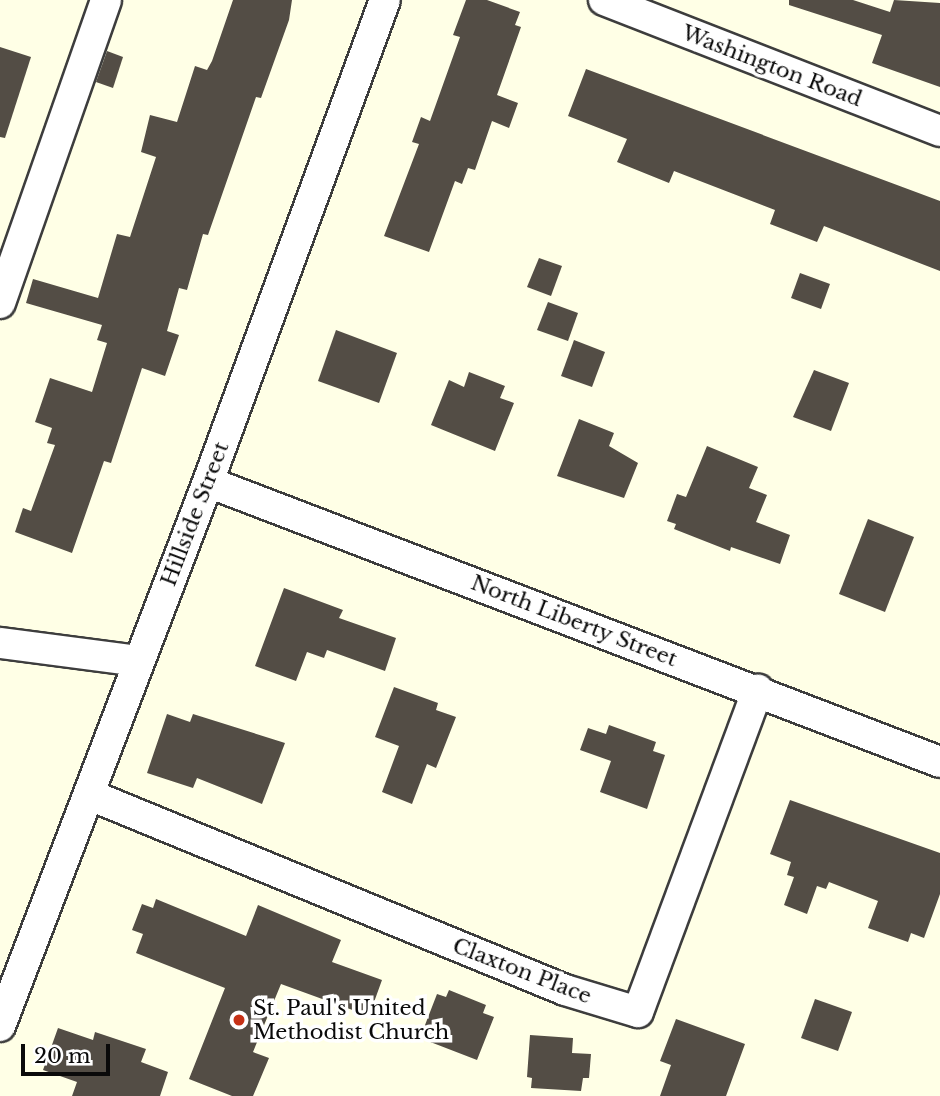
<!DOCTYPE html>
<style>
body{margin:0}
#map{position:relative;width:940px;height:1096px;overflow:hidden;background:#ffffe6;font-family:"Libre Baskerville",serif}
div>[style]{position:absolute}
.building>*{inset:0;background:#534d45}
.roads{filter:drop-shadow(2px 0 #3d3d3d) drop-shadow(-2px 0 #3d3d3d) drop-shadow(0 2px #3d3d3d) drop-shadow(0 -2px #3d3d3d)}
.minor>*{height:30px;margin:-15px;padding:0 15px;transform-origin:15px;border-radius:15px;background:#fff}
.dots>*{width:19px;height:19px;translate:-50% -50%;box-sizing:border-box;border:4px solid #fff;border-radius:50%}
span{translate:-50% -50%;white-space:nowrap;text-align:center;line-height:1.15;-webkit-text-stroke:7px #fff;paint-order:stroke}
.street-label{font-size:21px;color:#0a0a0a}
.poi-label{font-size:21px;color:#0a0a0a}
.left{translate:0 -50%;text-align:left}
.scale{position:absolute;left:21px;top:1044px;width:89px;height:32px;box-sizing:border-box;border:4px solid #0a0a0a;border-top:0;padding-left:9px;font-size:21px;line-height:24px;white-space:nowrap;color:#0a0a0a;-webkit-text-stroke:5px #fff;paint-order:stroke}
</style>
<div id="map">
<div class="building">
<div style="clip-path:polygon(233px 0,292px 0,289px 20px,261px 98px,256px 97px,208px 235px,203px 234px,187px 290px,179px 288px,167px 331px,179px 335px,165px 376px,142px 368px,111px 463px,104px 461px,72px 553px,15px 532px,23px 508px,31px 511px,55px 445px,47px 443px,52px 428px,35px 422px,50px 378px,92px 392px,107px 343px,97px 340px,102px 325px,26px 303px,33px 279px,98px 298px,117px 234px,130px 237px,156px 157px,141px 152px,150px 115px,177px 122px,195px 66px,207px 70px,212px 61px)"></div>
<div style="clip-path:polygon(466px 0,487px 0,520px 12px,515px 25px,521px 27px,497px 95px,518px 103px,509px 128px,492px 121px,475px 170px,468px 168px,462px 184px,455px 181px,429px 252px,384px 236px,419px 144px,412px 142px,421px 117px,430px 121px,460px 37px,453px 35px)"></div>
<div style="clip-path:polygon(789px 0,853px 0,890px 12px,894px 0,940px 3px,940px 87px,872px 63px,882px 35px,789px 5px)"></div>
<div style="clip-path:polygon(0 47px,31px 57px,5px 138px,0 137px)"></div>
<div style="clip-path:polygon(107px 51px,123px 57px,113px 88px,96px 82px)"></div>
<div style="clip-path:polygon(586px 69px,940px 201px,940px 271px,824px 226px,817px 242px,770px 224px,775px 210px,674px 171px,669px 183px,617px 162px,627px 139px,568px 116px)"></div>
<div style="clip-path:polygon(539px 258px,562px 266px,551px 296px,527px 287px)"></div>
<div style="clip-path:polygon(800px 273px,830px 284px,821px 309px,791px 298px)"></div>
<div style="clip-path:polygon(548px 302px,578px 313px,568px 341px,537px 330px)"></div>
<div style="clip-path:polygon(336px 330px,397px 353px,379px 403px,318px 381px)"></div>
<div style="clip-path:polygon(574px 340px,605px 352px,592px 387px,561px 376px)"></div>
<div style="clip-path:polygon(814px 370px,849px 383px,831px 431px,793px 417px)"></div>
<div style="clip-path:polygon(469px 372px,505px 386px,500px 398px,514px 403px,495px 451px,431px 425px,449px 380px,464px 387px)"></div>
<div style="clip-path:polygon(579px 419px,614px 433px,609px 446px,638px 463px,624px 498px,557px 476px)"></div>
<div style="clip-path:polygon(707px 446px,758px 467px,749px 488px,767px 495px,756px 522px,790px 535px,780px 564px,731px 547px,730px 551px,674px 529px,676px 524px,667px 521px,677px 494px,686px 497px)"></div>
<div style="clip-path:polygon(868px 519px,914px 537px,885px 612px,839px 594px)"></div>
<div style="clip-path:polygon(284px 588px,343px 610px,339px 618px,396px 638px,385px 671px,327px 650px,324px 658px,307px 652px,296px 681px,255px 666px)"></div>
<div style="clip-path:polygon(394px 687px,438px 703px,436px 710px,456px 717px,436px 768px,427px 764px,412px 804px,382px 792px,399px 746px,375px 737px)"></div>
<div style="clip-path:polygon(167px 714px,190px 722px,193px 714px,285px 743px,262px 804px,197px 778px,193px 788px,147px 773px)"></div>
<div style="clip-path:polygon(609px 725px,656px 742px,653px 751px,665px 755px,647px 809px,600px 792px,611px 761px,580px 750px,588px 728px,606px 734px)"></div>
<div style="clip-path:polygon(790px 800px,940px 853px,940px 894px,924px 938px,911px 933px,908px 942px,868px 928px,878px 901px,829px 882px,826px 889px,817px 886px,807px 914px,784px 905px,794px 877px,787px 875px,791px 862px,770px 854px)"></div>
<div style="clip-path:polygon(156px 899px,246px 936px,258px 905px,341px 940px,332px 962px,382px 980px,369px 1016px,281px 984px,253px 1052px,269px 1058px,253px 1096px,232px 1096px,189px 1079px,225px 988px,136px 953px,143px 934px,132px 930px,142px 904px,153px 908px)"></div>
<div style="clip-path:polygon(449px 990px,486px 1005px,483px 1013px,494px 1017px,477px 1060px,420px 1038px,437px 994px,446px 997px)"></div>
<div style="clip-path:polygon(815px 999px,852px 1012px,838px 1051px,801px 1038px)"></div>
<div style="clip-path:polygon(676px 1019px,745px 1044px,726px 1096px,660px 1096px,671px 1065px,660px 1061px)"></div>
<div style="clip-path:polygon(58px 1028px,93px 1040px,95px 1032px,146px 1049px,141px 1062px,168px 1072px,160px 1096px,72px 1096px,77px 1082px,43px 1070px)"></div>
<div style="clip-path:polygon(530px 1035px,573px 1038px,572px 1053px,591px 1054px,589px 1078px,583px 1078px,581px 1091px,531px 1088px,532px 1078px,527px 1077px)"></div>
</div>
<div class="roads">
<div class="minor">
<div style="left:604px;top:0;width:361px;rotate:21.3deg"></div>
<div style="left:0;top:303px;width:321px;rotate:-70.7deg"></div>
<div style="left:208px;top:482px;width:784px;rotate:20.93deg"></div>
<div style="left:0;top:643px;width:139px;rotate:7.4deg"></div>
<div style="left:90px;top:795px;width:513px;rotate:22.32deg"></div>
<div style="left:565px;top:990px;width:76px;rotate:16.8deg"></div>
<div style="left:638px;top:1012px;width:344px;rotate:-69.6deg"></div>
<div style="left:0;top:1026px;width:582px;rotate:-69.08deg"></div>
<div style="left:208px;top:482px;width:513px;rotate:-69.84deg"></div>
</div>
</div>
<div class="dots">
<div style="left:239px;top:1020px;background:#c63116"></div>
</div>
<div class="street-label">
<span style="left:772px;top:66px;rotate:21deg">Washington Road</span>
<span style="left:195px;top:514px;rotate:-69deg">Hillside Street</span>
<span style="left:574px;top:621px;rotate:21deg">North Liberty Street</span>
<span style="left:522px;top:971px;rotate:21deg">Claxton Place</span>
</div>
<div class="poi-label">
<span class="left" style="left:253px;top:1020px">St. Paul's United<br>Methodist Church</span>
</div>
<div class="scale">20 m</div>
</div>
